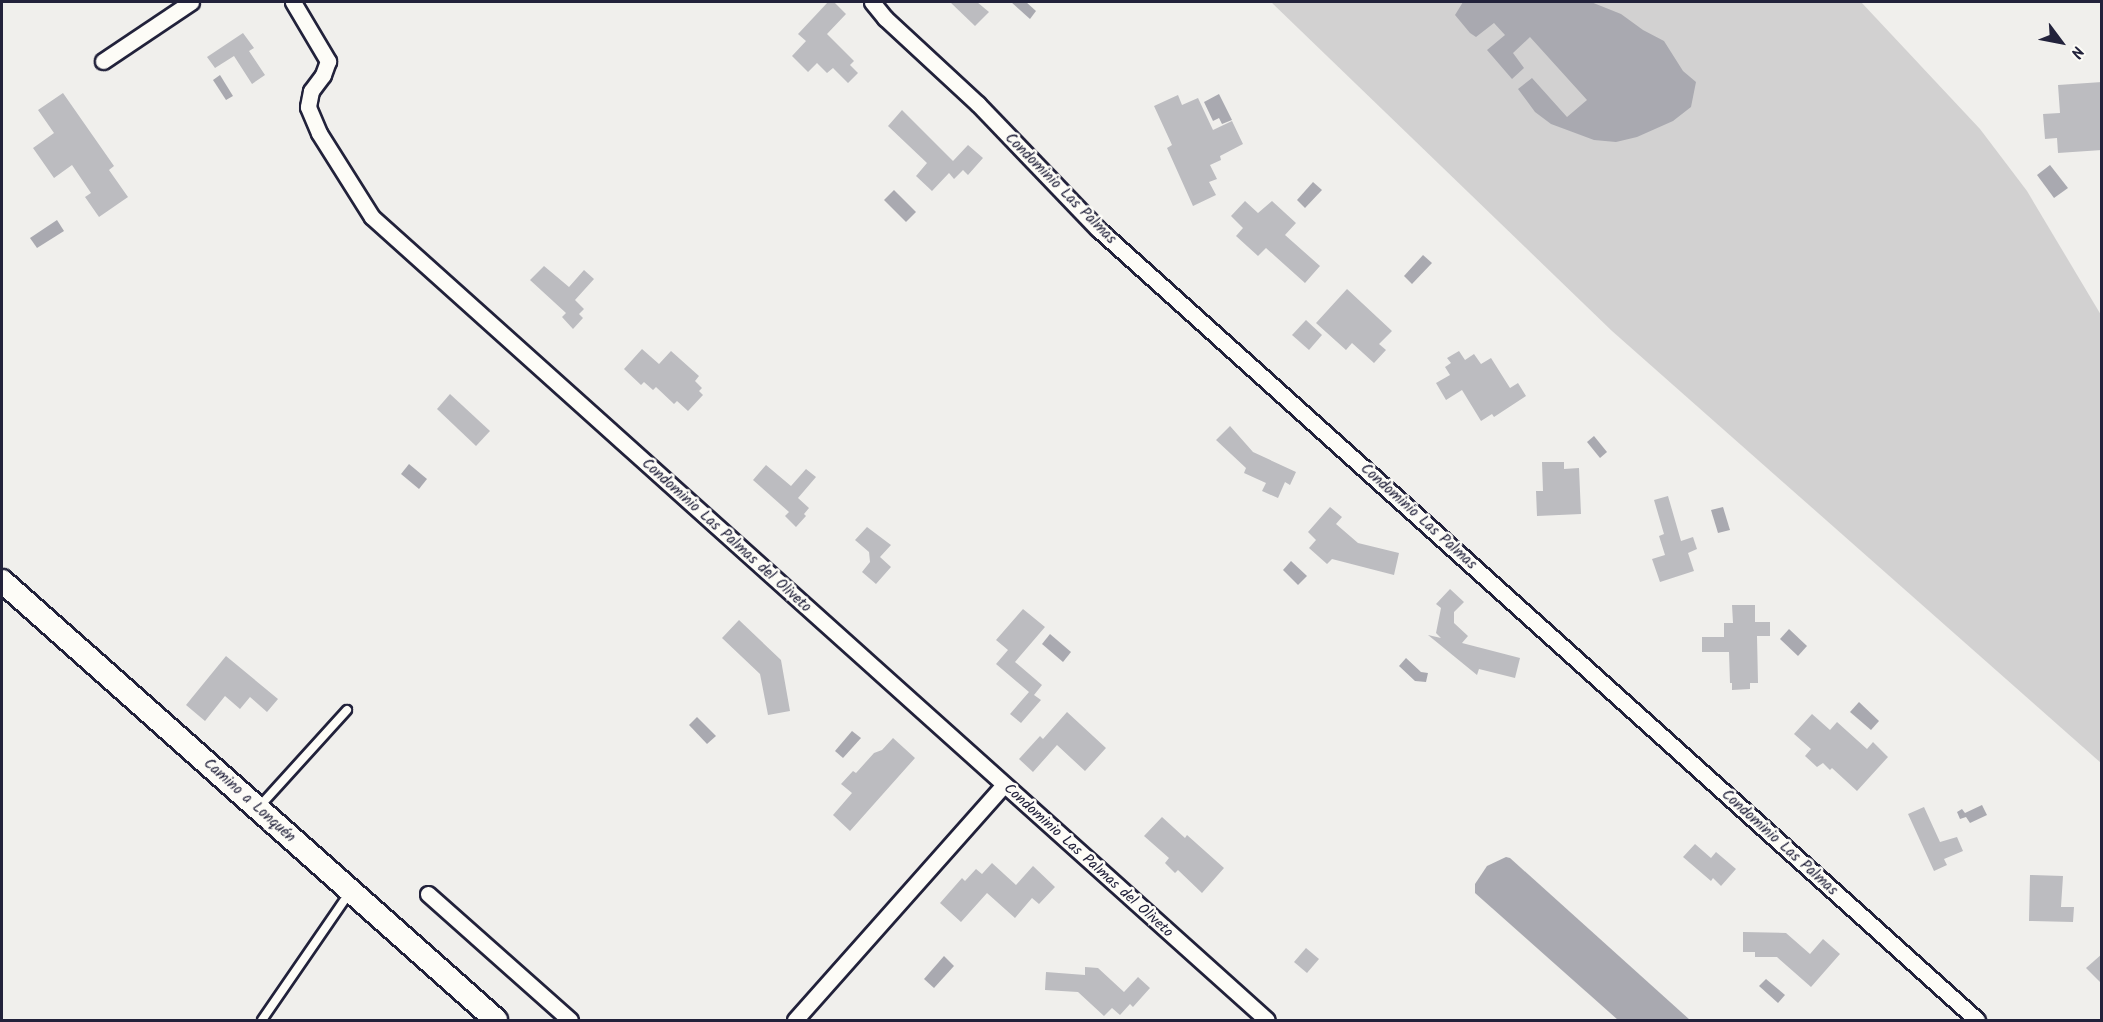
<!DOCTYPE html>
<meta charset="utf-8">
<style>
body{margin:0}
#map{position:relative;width:2103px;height:1022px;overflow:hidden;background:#f0efec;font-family:Kalam,sans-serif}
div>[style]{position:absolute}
.green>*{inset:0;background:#d2d1d1}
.water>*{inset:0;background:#a9a9b0}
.building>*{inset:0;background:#bcbcc0}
.roads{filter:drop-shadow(2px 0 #22223b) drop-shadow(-2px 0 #22223b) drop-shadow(0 2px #22223b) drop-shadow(0 -2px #22223b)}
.lane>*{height:8px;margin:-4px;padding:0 4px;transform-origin:4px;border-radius:4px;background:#fdfcf7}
.street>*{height:15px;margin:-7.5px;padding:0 7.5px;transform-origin:7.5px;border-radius:7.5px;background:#fdfcf7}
.primary>*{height:22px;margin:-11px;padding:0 11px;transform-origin:11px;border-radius:11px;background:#fdfcf7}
span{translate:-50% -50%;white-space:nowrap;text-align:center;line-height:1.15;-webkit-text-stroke:5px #fdfcf7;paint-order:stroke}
.street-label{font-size:15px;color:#22223b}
.frame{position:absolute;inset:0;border:3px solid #22223b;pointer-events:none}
.north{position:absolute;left:2031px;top:12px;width:60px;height:60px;-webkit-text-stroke:4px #fdfcf7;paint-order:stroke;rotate:122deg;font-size:16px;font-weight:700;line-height:24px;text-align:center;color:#22223b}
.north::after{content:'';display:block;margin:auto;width:21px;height:27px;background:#22223b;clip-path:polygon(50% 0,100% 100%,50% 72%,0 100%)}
</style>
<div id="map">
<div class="green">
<div style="clip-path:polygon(1271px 2px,1861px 2px,1980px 129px,2027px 191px,2101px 315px,2101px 763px,1612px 331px)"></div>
</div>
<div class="water">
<div style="clip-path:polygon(1011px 2px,1026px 2px,1036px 11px,1030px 19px)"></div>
<div style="clip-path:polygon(1463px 2px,1591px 2px,1621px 14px,1643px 30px,1664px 41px,1683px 71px,1696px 82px,1691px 107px,1673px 121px,1637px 137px,1616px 142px,1594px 140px,1551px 124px,1535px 112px,1518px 89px,1532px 78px,1567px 117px,1587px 100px,1530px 37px,1513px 53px,1524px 68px,1512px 79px,1487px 50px,1505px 35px,1494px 23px,1476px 37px,1470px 33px,1455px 15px)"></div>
<div style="clip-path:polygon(220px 75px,233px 96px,226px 100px,213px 80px)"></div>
<div style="clip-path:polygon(1219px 94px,1232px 120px,1222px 124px,1219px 118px,1213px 121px,1204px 102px)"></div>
<div style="clip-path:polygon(2050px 165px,2068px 188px,2054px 198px,2037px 175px)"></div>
<div style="clip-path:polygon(1313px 182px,1322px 190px,1305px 208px,1297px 200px)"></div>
<div style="clip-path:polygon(894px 190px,916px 212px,906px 222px,884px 200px)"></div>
<div style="clip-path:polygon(57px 220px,64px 231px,37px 248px,30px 238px)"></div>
<div style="clip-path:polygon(1423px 255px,1432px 263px,1412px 284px,1404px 276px)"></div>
<div style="clip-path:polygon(1594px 436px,1607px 452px,1600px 458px,1587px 442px)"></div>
<div style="clip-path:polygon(409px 464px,427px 479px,419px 489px,401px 474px)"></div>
<div style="clip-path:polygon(1723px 507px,1730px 530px,1718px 533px,1711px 510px)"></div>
<div style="clip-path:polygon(1291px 561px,1307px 576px,1298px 585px,1283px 570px)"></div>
<div style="clip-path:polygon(1789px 629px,1807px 646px,1798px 656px,1780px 639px)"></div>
<div style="clip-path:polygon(1050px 634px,1071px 652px,1063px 662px,1042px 644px)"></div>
<div style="clip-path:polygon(1406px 658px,1421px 672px,1428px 673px,1426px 682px,1415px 681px,1399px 666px)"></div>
<div style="clip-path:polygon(1859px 702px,1879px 721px,1871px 730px,1850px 712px)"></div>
<div style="clip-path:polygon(697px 717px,716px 736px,707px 744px,689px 725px)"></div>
<div style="clip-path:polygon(852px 731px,861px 738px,843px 758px,835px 751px)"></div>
<div style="clip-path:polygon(1982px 805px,1987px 815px,1970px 823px,1966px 817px,1960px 819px,1957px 812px,1962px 809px,1965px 813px)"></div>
<div style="clip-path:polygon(1506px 857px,1510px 858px,1690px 1020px,1618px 1020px,1475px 893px,1475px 884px,1487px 866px)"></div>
<div style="clip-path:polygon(944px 956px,954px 966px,934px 988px,924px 979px)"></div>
<div style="clip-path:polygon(1766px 979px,1785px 995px,1778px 1003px,1759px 986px)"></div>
</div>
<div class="building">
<div style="clip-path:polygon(828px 2px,834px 2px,846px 14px,827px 34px,854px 61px,850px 65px,858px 73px,848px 83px,833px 68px,827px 73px,817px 63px,808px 72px,792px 56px,806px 41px,798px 34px)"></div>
<div style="clip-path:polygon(950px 2px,977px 2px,989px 12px,975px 26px)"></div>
<div style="clip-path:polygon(243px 33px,254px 48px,249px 51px,265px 75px,252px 84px,234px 56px,215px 68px,207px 57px)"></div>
<div style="clip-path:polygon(2102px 82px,2102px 150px,2058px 153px,2057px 138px,2045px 139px,2043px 114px,2060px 113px,2058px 85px)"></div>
<div style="clip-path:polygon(63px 93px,114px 166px,109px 170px,128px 197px,99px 217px,85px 197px,91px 193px,72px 165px,54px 178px,33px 148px,54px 133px,38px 110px)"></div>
<div style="clip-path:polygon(1178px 95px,1182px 105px,1198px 98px,1213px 130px,1232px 121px,1243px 144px,1220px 156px,1221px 160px,1210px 165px,1217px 179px,1209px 182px,1216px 195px,1193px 206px,1167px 148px,1172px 145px,1154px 106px)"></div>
<div style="clip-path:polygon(902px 110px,953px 161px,968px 145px,983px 158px,968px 175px,963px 170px,954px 179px,949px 173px,932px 191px,916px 176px,927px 163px,888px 126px)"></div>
<div style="clip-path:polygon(1245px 201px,1258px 213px,1272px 201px,1296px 223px,1285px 235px,1320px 266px,1305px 283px,1266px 248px,1258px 256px,1236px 236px,1243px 228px,1231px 216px)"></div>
<div style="clip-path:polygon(544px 266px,569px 287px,584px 270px,594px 279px,575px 300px,584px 309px,579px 314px,583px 318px,573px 329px,562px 317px,566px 313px,530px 280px)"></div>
<div style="clip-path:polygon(1347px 289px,1392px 331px,1379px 344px,1386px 350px,1374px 363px,1352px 343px,1346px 350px,1316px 323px)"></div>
<div style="clip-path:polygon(1306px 320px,1322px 335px,1309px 350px,1292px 335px)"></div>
<div style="clip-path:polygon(642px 349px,659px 364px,671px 351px,699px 376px,695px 381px,702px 388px,699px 391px,703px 395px,688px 411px,677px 401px,674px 404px,656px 387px,653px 390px,644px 382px,641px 385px,624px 369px)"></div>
<div style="clip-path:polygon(1459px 351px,1465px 360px,1474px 354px,1481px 364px,1491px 358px,1510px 388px,1518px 383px,1526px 396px,1494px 417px,1492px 414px,1481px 421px,1462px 390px,1446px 400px,1436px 383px,1450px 375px,1445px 367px,1451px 363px,1447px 358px)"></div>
<div style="clip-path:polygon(450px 394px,490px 431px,476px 446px,437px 409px)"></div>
<div style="clip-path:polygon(1230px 426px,1253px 452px,1296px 472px,1290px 485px,1285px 482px,1278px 498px,1262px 491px,1266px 483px,1244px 473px,1246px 468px,1216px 440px)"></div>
<div style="clip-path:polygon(1542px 462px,1564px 462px,1564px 469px,1579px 468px,1581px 514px,1537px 516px,1536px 491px,1543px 491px)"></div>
<div style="clip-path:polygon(766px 465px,791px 486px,806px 469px,816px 477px,798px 498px,809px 508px,804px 514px,806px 516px,796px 527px,785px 516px,789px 512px,753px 480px)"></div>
<div style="clip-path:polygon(1668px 496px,1681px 541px,1693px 537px,1697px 549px,1688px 553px,1694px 571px,1660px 582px,1652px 559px,1665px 555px,1659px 536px,1664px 534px,1654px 500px)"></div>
<div style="clip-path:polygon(1330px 507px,1342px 517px,1336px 524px,1358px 543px,1399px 553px,1394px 575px,1332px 559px,1327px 564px,1309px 548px,1316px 540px,1308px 532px)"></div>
<div style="clip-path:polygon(867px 527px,891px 545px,880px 557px,891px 567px,876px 584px,862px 572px,870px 562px,869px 552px,855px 540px)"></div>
<div style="clip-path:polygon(1450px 589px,1464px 602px,1454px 612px,1454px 623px,1468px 636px,1462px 643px,1520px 658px,1515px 678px,1479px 669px,1477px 675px,1428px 635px,1441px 638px,1436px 633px,1441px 608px,1436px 604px)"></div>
<div style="clip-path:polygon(1732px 605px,1755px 605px,1755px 622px,1770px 622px,1770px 636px,1757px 636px,1758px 683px,1750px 683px,1750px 689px,1732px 690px,1732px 683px,1730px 683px,1729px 652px,1702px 652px,1702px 637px,1724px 637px,1724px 623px,1733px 623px)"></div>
<div style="clip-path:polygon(1023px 609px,1045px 627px,1015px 662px,1042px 685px,1034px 695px,1041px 700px,1021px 723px,1010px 714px,1029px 692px,996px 664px,1008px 650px,996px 640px)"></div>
<div style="clip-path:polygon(739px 620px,781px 660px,790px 711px,768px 715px,760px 674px,722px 638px)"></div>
<div style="clip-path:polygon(226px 656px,278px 699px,267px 712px,250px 697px,240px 709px,225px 696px,205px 721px,186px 705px)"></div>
<div style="clip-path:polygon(1067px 712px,1106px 748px,1085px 771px,1057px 745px,1033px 772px,1019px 759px,1040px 736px,1043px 739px)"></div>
<div style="clip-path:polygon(1812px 714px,1830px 730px,1837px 722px,1867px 749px,1873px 742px,1888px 757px,1857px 791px,1832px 768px,1830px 770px,1823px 763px,1817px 767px,1805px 756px,1811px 749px,1794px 734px)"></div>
<div style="clip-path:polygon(893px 738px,915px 758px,850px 831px,833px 815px,852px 793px,841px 784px,853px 771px,856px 773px,874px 753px,882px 750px)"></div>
<div style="clip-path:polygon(1924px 807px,1940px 842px,1957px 837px,1963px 851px,1944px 859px,1947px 865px,1934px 871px,1908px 814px)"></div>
<div style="clip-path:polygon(1162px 817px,1185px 838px,1187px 835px,1224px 868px,1202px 893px,1178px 870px,1175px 873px,1165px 863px,1169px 858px,1144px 836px)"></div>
<div style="clip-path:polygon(1695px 844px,1711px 858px,1716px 852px,1736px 869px,1721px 886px,1713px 878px,1711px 881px,1683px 857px)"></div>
<div style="clip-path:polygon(992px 863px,1016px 885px,1033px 866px,1055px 887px,1039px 904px,1032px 898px,1015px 918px,987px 893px,961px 922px,940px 903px,962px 878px,965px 881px,976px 869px,982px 874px)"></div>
<div style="clip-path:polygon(2030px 875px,2063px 876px,2061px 907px,2074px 907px,2073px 922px,2029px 921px)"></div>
<div style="clip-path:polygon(1743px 932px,1786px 933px,1810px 954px,1823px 939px,1840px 954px,1811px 987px,1777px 957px,1755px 957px,1755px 952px,1743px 952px)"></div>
<div style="clip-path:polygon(1306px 948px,1319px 959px,1307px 973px,1294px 962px)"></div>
<div style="clip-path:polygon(2102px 954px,2102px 984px,2086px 968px)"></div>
<div style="clip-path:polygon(1085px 967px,1098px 968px,1124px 992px,1138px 977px,1150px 988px,1133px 1007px,1130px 1004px,1120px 1015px,1112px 1008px,1104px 1016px,1078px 992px,1045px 990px,1046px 972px,1085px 975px)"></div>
</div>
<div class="roads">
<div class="lane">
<div style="left:259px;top:807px;width:131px;rotate:-47.8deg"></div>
<div style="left:262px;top:1020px;width:155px;rotate:-55.5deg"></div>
</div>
<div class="street">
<div style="left:293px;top:2px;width:69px;rotate:59.3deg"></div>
<div style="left:328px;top:61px;width:15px;rotate:110deg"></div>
<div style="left:323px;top:75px;width:20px;rotate:127deg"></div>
<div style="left:311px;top:91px;width:16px;rotate:101deg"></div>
<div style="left:308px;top:107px;width:28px;rotate:67deg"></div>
<div style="left:319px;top:133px;width:99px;rotate:57.8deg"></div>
<div style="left:372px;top:217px;width:1202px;rotate:41.9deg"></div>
<div style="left:872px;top:2px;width:21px;rotate:51deg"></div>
<div style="left:885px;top:18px;width:127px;rotate:42.8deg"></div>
<div style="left:978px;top:104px;width:172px;rotate:46.2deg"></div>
<div style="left:1097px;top:228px;width:1184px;rotate:41.99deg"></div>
<div style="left:103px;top:61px;width:106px;rotate:-33.8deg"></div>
<div style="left:428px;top:894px;width:190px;rotate:41.6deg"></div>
<div style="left:795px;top:1020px;width:314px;rotate:-48.4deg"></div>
</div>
<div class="primary">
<div style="left:2px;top:581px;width:661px;rotate:41.63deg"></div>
</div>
</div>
<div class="street-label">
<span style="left:1060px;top:189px;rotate:45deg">Condominio Las Palmas</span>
<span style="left:1418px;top:517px;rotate:42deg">Condominio Las Palmas</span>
<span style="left:726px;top:536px;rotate:42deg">Condominio Las Palmas del Oliveto</span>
<span style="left:249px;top:801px;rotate:42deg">Camino a Lonquén</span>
<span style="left:1779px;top:843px;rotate:42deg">Condominio Las Palmas</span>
<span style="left:1088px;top:861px;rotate:42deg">Condominio Las Palmas del Oliveto</span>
</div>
<div class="frame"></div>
<div class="north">N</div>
</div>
